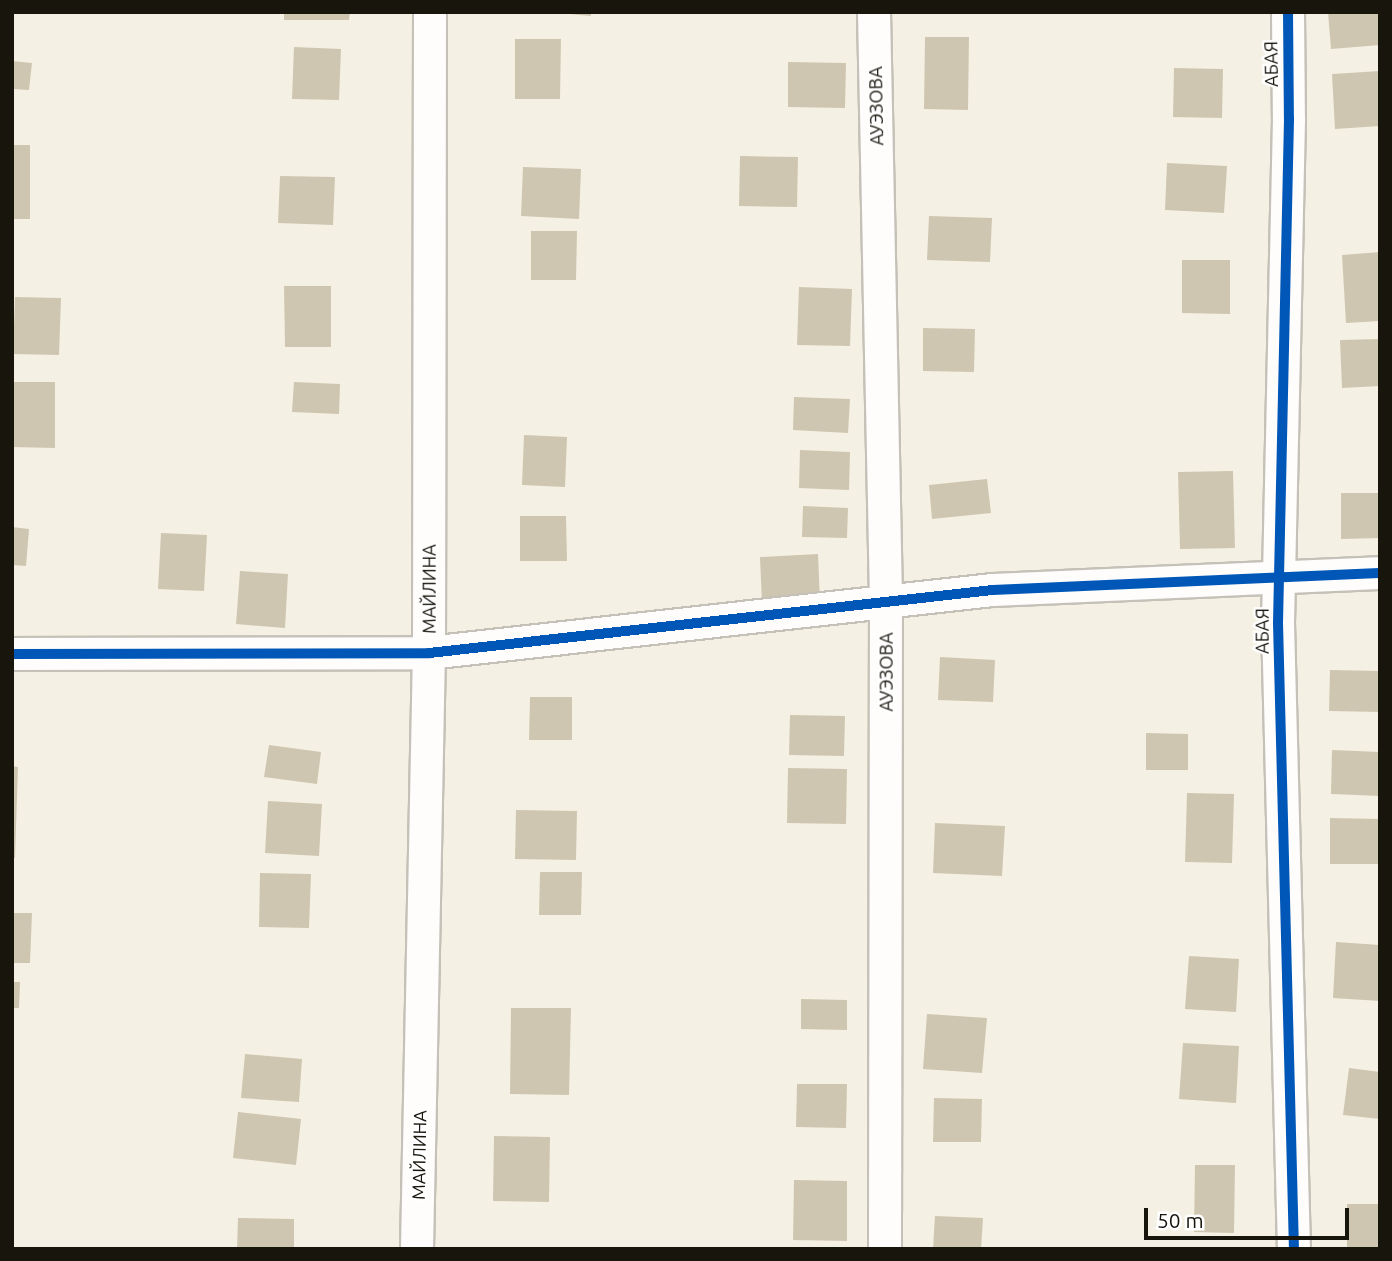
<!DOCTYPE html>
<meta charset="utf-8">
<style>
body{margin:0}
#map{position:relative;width:1392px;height:1261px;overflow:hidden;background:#f5f0e4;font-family:Ubuntu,sans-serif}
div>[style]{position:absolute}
.building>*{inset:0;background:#cec6b0}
.roads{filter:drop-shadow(2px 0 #c5c1b8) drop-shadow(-2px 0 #c5c1b8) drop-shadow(0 2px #c5c1b8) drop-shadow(0 -2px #c5c1b8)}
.minor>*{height:32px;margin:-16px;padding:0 16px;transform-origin:16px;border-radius:16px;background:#fefdfb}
.cycleway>*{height:10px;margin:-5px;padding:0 5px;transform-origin:5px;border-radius:5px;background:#0057b8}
span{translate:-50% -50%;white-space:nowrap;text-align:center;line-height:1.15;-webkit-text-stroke:5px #fff;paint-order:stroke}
.street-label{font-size:18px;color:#18150d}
.frame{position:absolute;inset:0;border:14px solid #18150d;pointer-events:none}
.scale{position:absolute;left:1144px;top:1208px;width:205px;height:32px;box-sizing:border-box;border:4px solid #18150d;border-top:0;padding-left:9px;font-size:21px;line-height:24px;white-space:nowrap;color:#18150d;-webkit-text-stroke:5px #fff;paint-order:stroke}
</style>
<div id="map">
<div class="building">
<div style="clip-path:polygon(284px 12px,350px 12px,349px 20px,284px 20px)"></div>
<div style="clip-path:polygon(547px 12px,591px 12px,591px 16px)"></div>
<div style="clip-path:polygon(1328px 12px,1380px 12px,1380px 45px,1331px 49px)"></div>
<div style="clip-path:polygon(925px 37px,969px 37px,968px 110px,924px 109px)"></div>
<div style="clip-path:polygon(515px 39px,561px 39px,560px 99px,515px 99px)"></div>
<div style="clip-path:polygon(294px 47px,341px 49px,339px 100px,292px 99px)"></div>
<div style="clip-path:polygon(12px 61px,32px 63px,29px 90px,12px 89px)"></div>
<div style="clip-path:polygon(788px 62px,846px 63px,845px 108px,788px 107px)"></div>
<div style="clip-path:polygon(1174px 68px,1223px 69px,1222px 118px,1173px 117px)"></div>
<div style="clip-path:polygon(1380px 71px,1380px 126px,1335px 129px,1332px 74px)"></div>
<div style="clip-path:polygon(12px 145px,30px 145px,30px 219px,12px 219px)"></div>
<div style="clip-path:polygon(740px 156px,798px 157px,797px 207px,739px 206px)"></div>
<div style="clip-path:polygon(1167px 163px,1227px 166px,1224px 213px,1165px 210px)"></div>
<div style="clip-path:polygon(523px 167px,581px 169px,579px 219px,521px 216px)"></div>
<div style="clip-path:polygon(280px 176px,335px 177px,333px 225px,278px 223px)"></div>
<div style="clip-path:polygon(929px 216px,992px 218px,990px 262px,927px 260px)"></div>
<div style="clip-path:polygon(531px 231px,577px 231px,576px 280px,531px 280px)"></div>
<div style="clip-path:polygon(1380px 252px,1380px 321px,1346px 323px,1342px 255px)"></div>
<div style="clip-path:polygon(1182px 260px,1230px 260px,1230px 314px,1182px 313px)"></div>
<div style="clip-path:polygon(284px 286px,331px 286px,331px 347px,285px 347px)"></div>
<div style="clip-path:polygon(799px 287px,852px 289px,850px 346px,797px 345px)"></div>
<div style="clip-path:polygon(15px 297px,61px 298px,59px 355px,13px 354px)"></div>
<div style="clip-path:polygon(923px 328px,975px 329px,974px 372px,923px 371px)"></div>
<div style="clip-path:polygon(1380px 339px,1380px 386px,1342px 388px,1340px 340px)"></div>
<div style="clip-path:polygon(12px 382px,55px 382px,55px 448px,12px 447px)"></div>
<div style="clip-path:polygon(294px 382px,340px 384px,339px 414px,292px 412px)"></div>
<div style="clip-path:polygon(794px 397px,850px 399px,848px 433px,793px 430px)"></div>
<div style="clip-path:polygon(524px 435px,567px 437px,565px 487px,522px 485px)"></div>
<div style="clip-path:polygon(800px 450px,850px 452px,849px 490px,799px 488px)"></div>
<div style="clip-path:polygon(1233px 471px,1235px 548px,1180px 549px,1178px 472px)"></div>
<div style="clip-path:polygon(987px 479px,991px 513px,932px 519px,929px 485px)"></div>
<div style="clip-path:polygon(1341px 493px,1380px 493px,1380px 538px,1341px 539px)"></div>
<div style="clip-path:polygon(803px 506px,848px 508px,847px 538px,802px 537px)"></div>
<div style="clip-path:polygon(520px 516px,566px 516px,567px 561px,520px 561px)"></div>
<div style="clip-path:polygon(12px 527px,29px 529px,26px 566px,12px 565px)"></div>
<div style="clip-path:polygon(161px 533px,207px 535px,204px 591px,158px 589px)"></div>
<div style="clip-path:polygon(818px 554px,820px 601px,762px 603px,760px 557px)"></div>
<div style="clip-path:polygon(240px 571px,288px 574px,285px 628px,236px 624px)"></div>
<div style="clip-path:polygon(940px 657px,995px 660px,993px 702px,938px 700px)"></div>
<div style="clip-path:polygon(1330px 670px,1380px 671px,1380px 712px,1329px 711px)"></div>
<div style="clip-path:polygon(530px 697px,572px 697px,572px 740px,529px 740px)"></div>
<div style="clip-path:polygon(790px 715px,845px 716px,844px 756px,789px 755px)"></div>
<div style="clip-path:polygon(1146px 733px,1188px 734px,1188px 770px,1146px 770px)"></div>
<div style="clip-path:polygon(269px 745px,321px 752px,317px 784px,264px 777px)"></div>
<div style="clip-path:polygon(1332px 750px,1380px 752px,1380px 796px,1331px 794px)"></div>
<div style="clip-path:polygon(12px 766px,18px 767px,15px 858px,12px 858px)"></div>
<div style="clip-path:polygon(788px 768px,847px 769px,846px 824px,787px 823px)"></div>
<div style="clip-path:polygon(1187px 793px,1234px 794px,1232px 863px,1185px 862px)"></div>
<div style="clip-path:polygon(268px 801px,322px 804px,319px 856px,265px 853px)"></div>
<div style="clip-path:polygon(516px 810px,577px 811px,576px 860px,515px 859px)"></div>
<div style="clip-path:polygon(1330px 818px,1380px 819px,1380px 864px,1330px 864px)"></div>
<div style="clip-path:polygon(935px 823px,1005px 826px,1002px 876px,933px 873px)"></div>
<div style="clip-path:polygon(540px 872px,582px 872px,581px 915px,539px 915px)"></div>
<div style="clip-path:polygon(260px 873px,311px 874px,309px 928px,259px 927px)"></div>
<div style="clip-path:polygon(12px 913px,32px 913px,30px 963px,12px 963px)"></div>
<div style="clip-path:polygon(1336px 942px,1380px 945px,1380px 1001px,1333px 998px)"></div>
<div style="clip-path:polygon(1189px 956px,1239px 959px,1236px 1012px,1185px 1009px)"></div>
<div style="clip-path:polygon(12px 982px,20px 982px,19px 1008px,12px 1008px)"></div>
<div style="clip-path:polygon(801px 999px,847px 1000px,847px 1030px,801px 1029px)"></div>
<div style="clip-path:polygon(511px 1008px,571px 1008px,569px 1095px,510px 1094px)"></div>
<div style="clip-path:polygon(927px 1014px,987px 1018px,982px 1073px,923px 1069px)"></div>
<div style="clip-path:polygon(1183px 1043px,1239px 1046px,1236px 1103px,1179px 1099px)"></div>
<div style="clip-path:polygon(245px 1054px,302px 1059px,299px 1102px,241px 1098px)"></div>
<div style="clip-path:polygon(1349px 1068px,1380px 1072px,1380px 1119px,1343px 1115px)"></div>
<div style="clip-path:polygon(797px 1084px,847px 1084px,846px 1128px,796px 1127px)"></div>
<div style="clip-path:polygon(934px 1098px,982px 1099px,981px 1142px,933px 1142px)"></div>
<div style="clip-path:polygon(238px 1112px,301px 1119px,296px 1165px,233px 1158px)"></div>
<div style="clip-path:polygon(494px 1136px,550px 1137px,549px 1202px,493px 1201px)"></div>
<div style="clip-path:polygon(1195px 1165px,1235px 1165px,1234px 1233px,1194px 1232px)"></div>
<div style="clip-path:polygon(794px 1180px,847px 1181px,847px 1241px,793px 1240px)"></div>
<div style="clip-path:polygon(1347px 1204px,1380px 1204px,1380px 1249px,1347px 1249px)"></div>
<div style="clip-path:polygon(935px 1216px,983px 1218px,981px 1249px,933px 1249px)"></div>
<div style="clip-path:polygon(238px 1218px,294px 1219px,294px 1249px,237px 1249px)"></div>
</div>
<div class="roads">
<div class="minor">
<div style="left:874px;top:12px;width:589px;rotate:88.83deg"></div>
<div style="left:886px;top:601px;width:648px;rotate:90.09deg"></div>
<div style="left:1288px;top:12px;width:107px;rotate:89.5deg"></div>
<div style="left:1289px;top:119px;width:504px;rotate:91.25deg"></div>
<div style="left:1278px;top:623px;width:626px;rotate:88.54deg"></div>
<div style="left:12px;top:654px;width:417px;rotate:-0.1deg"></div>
<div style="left:429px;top:653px;width:567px;rotate:-6.38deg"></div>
<div style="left:992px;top:590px;width:388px;rotate:-2.5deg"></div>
<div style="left:417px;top:1249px;width:596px;rotate:-88.85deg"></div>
<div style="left:429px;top:653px;width:641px;rotate:-89.91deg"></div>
</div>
</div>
<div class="cycleway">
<div style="left:1288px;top:12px;width:107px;rotate:89.5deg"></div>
<div style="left:1289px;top:119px;width:504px;rotate:91.25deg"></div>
<div style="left:1278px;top:623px;width:626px;rotate:88.54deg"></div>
<div style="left:12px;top:654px;width:417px;rotate:-0.1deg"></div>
<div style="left:429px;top:653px;width:567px;rotate:-6.38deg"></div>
<div style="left:992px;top:590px;width:388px;rotate:-2.5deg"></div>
</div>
<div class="street-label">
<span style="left:1271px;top:64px;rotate:-91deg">АБАЯ</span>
<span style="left:876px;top:106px;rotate:-91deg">АУЭЗОВА</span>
<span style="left:429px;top:589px;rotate:-90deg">МАЙЛИНА</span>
<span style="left:1262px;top:631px;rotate:-90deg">АБАЯ</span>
<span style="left:886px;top:672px;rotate:-90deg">АУЭЗОВА</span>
<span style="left:419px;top:1155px;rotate:-89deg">МАЙЛИНА</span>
</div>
<div class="frame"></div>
<div class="scale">50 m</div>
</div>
